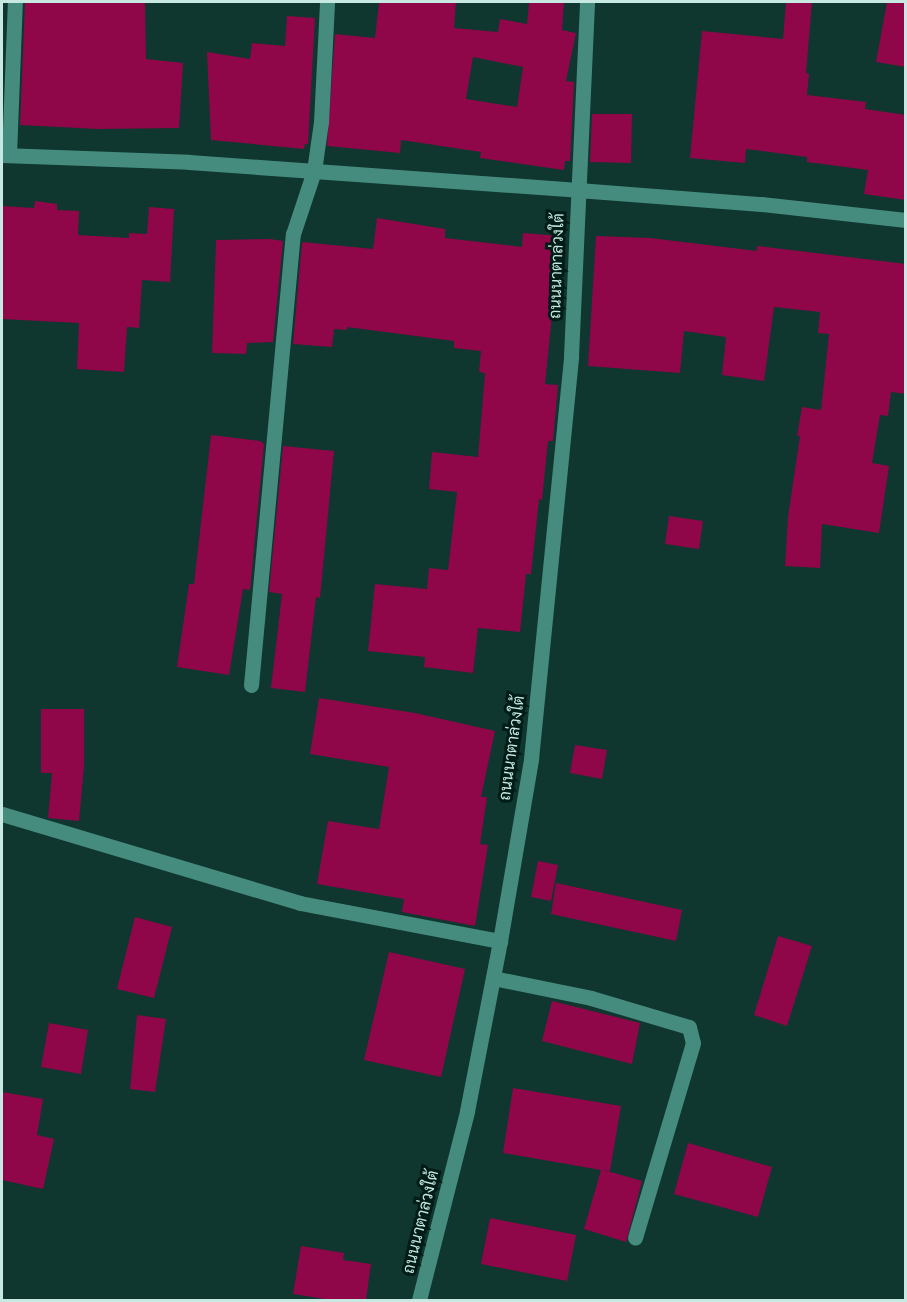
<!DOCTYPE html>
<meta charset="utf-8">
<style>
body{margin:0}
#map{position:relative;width:907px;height:1302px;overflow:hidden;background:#0f362f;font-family:Signika,Sarabun,sans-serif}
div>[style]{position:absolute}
.building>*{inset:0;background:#8f0749}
.minor>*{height:15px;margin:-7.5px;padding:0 7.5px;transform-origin:7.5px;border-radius:7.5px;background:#458c7f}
.secondary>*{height:15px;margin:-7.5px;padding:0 7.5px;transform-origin:7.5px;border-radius:7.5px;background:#458c7f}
span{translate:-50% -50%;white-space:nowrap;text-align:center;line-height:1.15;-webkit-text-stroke:6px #001c17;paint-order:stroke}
.street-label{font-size:16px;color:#c7e9e1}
.frame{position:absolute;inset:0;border:3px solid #c7e9e1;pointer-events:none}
</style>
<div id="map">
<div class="building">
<div style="clip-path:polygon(25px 2px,145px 2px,146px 59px,183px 63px,179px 128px,98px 129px,20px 125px)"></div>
<div style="clip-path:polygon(evenodd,379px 2px,456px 2px,454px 28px,498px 32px,500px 19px,527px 24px,529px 2px,564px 2px,562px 30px,576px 33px,566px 81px,574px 82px,570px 161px,565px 161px,564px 170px,480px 158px,481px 152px,401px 140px,400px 153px,327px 146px,335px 34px,375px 38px,379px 2px,473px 57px,523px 67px,517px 107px,466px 99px,473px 57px)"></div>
<div style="clip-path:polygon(786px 2px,812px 2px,806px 73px,809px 74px,807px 95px,866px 102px,865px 109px,906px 115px,906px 200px,864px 194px,868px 170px,807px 162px,807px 157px,746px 149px,745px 163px,690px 158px,702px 31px,783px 39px)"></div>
<div style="clip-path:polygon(887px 2px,906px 2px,906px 67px,876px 62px)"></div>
<div style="clip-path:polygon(287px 16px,315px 18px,308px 144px,305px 144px,304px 149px,211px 140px,207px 52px,250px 59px,252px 43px,285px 46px)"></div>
<div style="clip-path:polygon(592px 114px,632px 114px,631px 163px,590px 162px)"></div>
<div style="clip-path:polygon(35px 201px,57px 204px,57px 210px,79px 211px,78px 235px,129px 238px,129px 233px,147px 234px,149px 207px,174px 209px,170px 282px,142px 280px,139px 328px,127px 327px,124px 372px,77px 369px,79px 323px,2px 319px,2px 206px,34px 208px)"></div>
<div style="clip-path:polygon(377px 218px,445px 229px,445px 238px,522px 247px,523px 233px,560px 236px,545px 384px,558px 385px,553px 441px,548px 441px,542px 500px,539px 499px,531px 574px,526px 574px,520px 632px,478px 628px,473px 673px,424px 667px,425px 657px,368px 651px,375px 584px,427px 589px,429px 568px,448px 570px,457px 492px,429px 489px,432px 452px,478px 457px,485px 373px,479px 372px,481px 351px,454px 348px,454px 341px,347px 327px,347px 330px,334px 329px,332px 347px,293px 344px,302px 242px,373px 249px)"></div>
<div style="clip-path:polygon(596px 236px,650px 238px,757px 251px,757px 246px,906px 264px,906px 394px,891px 392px,888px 416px,880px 415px,872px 463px,889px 466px,879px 533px,822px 524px,820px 568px,785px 566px,788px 517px,800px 436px,797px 436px,802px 407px,821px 410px,829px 334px,818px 333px,820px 312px,774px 307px,764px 381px,722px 375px,726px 337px,684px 331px,680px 373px,588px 366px)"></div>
<div style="clip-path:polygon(270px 239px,283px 241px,273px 342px,247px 343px,246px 354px,212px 353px,216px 240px)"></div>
<div style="clip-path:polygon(211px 435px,260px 441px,264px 444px,250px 590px,243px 589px,229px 675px,177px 667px,189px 584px,194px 584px)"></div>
<div style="clip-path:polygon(283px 446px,334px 451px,320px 598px,316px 597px,305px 692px,271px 688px,282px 594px,269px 592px)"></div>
<div style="clip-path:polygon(669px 516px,703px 521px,699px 549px,665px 544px)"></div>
<div style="clip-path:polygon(319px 698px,415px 713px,495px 731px,481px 797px,487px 797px,480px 844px,488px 845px,475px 926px,402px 912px,404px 899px,317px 884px,328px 821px,379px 829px,389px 767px,310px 754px)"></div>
<div style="clip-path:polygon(41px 709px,84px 709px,84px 766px,79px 821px,48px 818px,52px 773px,41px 773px)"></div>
<div style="clip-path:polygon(575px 745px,607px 750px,602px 779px,570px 773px)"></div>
<div style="clip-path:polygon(538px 861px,558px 865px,551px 901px,531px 897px)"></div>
<div style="clip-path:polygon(556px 883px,682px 910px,676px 941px,551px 914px)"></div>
<div style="clip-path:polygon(135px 917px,172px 927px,154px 998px,117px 989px)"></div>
<div style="clip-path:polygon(778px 936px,812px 946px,787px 1026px,754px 1015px)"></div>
<div style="clip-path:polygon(389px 952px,465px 969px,441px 1077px,364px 1060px)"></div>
<div style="clip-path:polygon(552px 1001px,640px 1023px,632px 1064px,542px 1041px)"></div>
<div style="clip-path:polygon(137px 1015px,166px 1019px,155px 1092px,130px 1089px)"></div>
<div style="clip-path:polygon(49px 1023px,88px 1030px,81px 1074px,41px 1067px)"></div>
<div style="clip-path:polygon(513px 1088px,621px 1106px,610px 1171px,604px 1170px,642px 1181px,626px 1242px,584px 1229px,601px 1170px,503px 1153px)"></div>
<div style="clip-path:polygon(2px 1092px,43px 1099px,37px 1135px,54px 1139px,43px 1189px,2px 1180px)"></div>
<div style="clip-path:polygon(688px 1143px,772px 1167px,758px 1217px,674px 1194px)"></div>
<div style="clip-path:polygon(490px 1218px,576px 1235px,567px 1281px,481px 1264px)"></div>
<div style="clip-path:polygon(301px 1246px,344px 1253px,343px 1260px,371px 1264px,366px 1300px,331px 1300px,293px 1294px)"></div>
</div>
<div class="minor">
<div style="left:9px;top:155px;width:153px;rotate:-87.8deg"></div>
<div style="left:251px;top:685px;width:453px;rotate:-84.7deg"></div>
<div style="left:293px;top:234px;width:66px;rotate:-71.6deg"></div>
<div style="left:314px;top:171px;width:49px;rotate:-81.9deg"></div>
<div style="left:321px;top:122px;width:120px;rotate:-87.1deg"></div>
<div style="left:2px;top:814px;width:311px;rotate:16.6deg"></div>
<div style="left:300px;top:903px;width:204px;rotate:10.8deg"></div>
<div style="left:493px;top:978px;width:100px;rotate:11.5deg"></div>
<div style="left:591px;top:998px;width:102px;rotate:16.5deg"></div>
<div style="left:689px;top:1027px;width:16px;rotate:76deg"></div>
<div style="left:693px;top:1043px;width:203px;rotate:106.6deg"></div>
<div style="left:419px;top:1300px;width:195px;rotate:-75.7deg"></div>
<div style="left:467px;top:1111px;width:173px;rotate:-79deg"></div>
<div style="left:500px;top:941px;width:185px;rotate:-80.3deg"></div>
<div style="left:531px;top:759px;width:405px;rotate:-84.3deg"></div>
<div style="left:571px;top:356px;width:354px;rotate:-87.4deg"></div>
</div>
<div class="secondary">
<div style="left:2px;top:155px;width:187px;rotate:2.1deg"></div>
<div style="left:189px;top:162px;width:390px;rotate:4.1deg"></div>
<div style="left:578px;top:190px;width:184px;rotate:4.4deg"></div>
<div style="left:761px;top:204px;width:146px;rotate:6.3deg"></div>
</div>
<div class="street-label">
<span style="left:557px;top:266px;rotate:-88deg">ถนนนาตาล่วงใต้</span>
<span style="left:512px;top:748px;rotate:-82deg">ถนนนาตาล่วงใต้</span>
<span style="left:421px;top:1222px;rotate:-76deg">ถนนนาตาล่วงใต้</span>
</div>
<div class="frame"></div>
</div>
